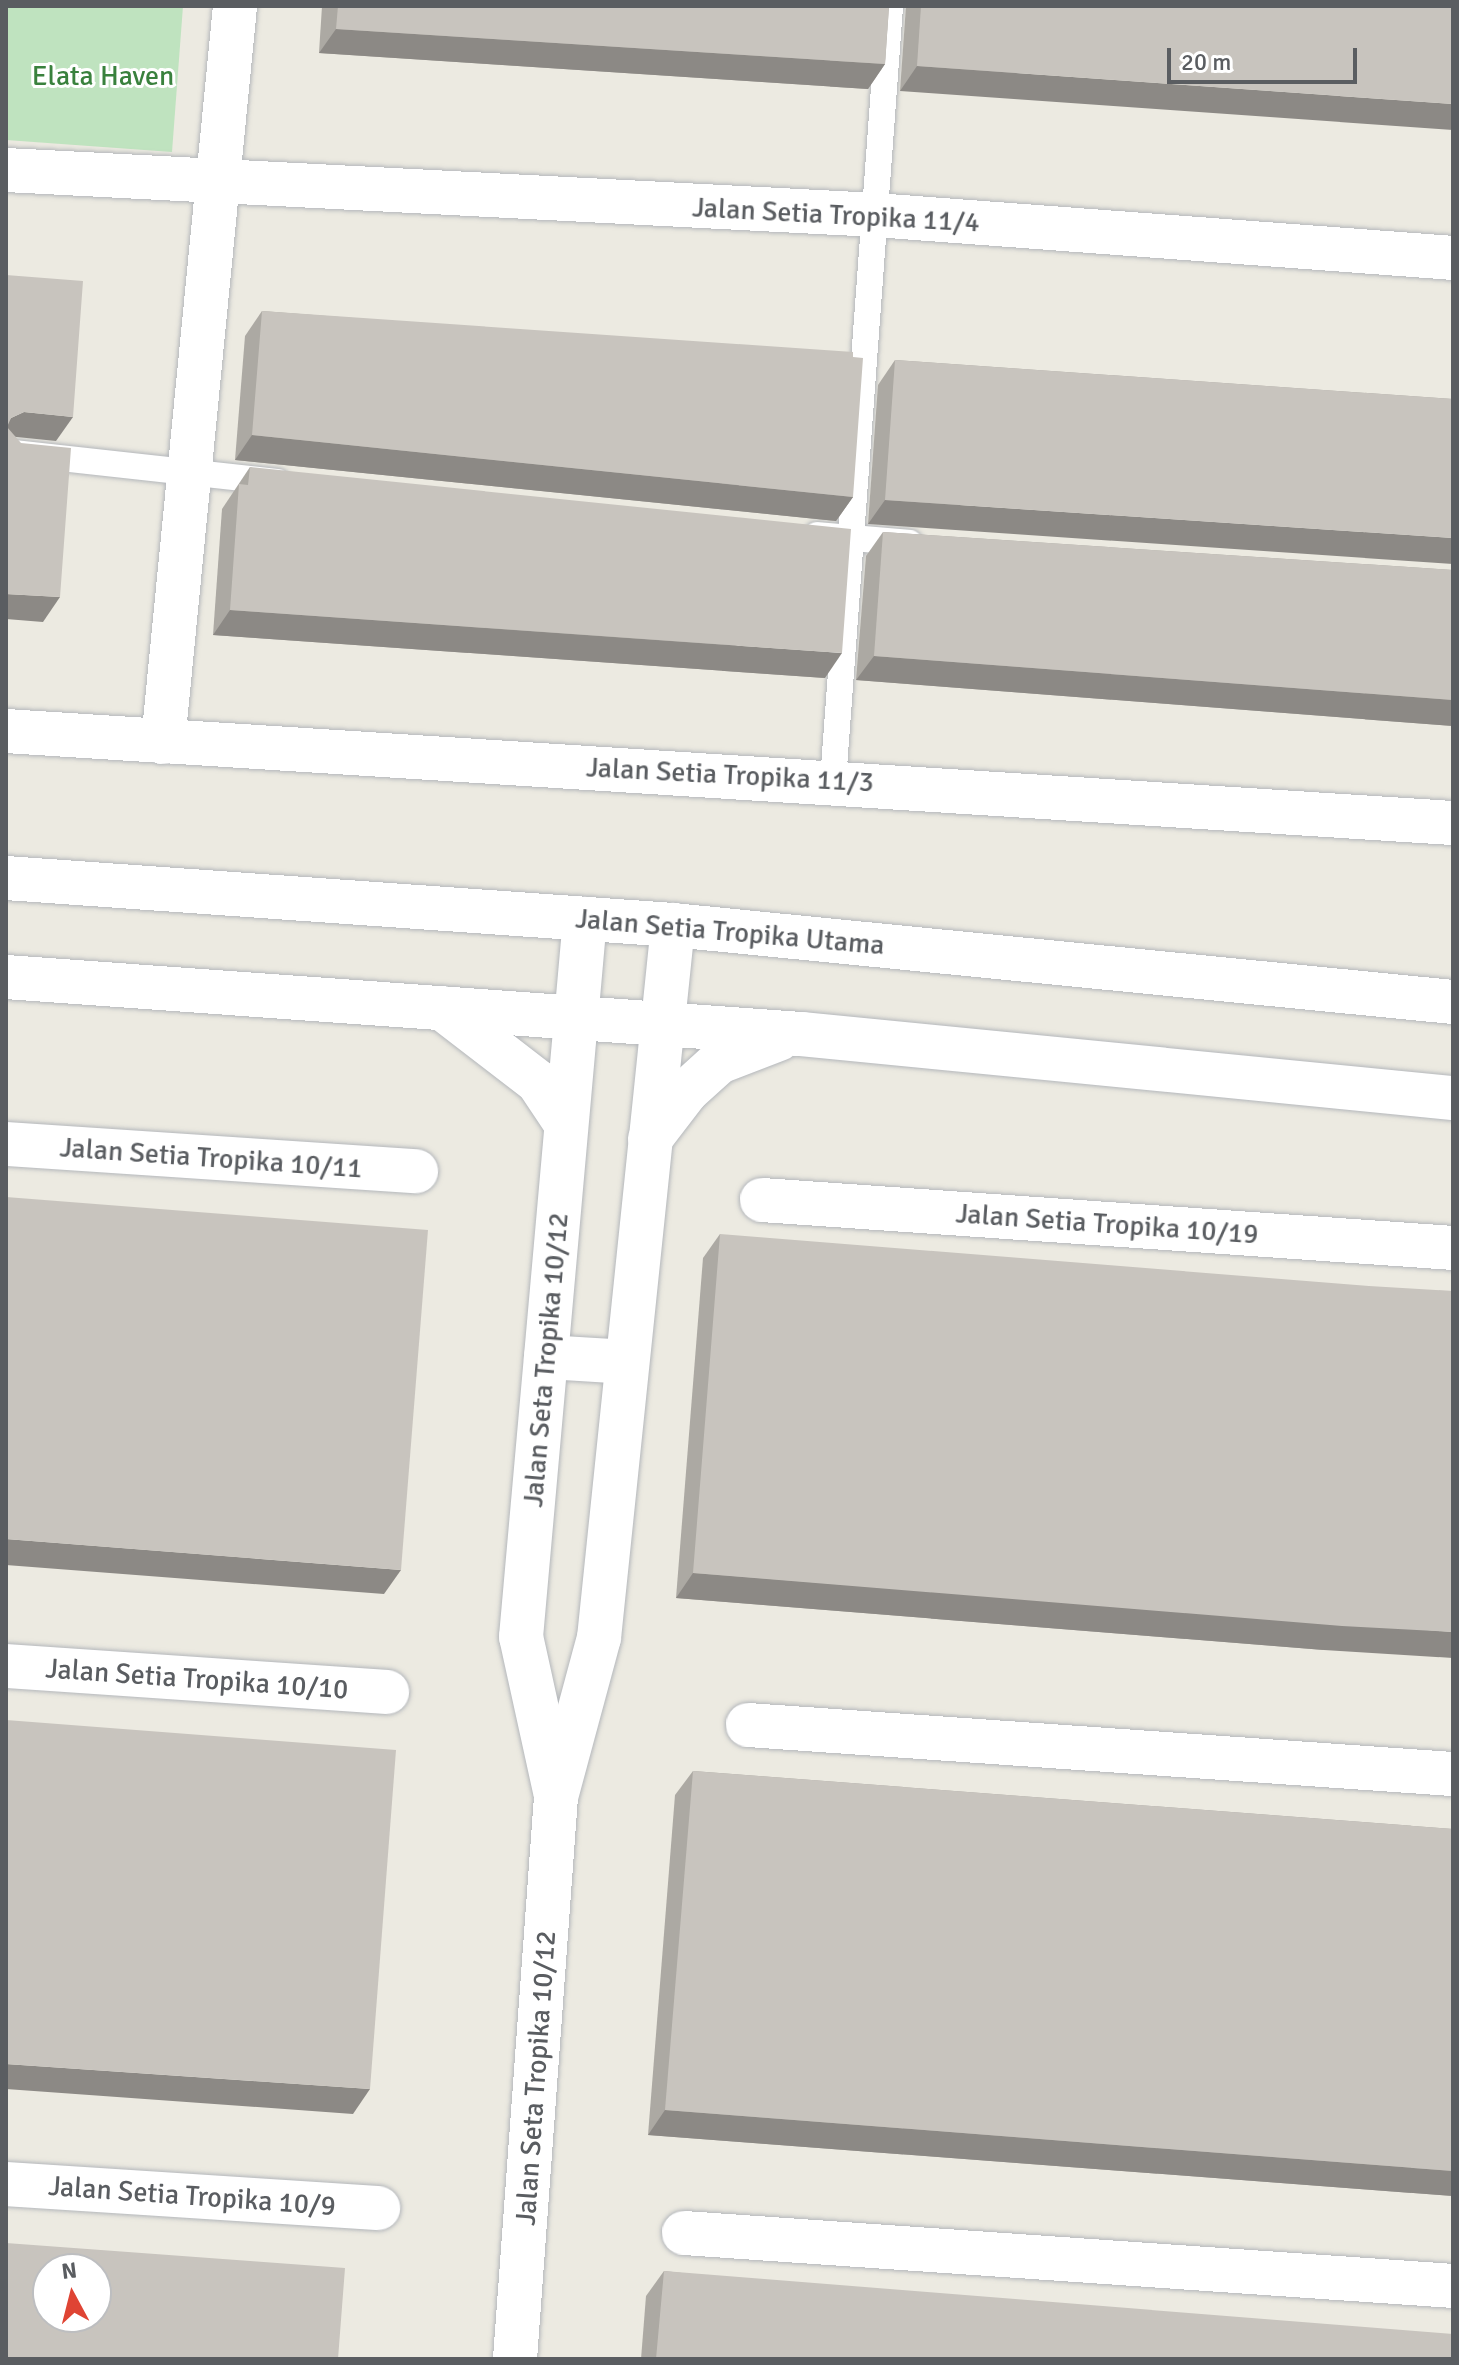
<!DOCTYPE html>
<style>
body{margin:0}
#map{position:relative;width:1459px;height:2365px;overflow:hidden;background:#eceae1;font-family:Signika,sans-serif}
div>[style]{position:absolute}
.green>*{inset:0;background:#bfe3bf}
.roads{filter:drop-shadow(0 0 2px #b4b7bb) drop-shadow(0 0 2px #b4b7bb)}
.service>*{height:26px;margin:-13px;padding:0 13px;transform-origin:13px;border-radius:13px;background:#fff}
.minor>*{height:44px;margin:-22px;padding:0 22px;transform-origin:22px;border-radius:22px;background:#fff}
.secondary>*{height:44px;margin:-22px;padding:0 22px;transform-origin:22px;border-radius:22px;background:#fff}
.wall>*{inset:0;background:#aca9a3}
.shaded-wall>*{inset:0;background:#8c8985}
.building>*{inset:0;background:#c8c4be}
span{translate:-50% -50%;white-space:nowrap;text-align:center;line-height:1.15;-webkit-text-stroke:6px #fff;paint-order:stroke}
.park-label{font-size:28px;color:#39813d}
.street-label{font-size:28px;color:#5a5d61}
.frame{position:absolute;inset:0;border:8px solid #5a5d61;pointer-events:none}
.north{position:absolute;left:32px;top:2253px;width:80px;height:80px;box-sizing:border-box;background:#fff;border:2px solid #bdbec0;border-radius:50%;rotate:353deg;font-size:22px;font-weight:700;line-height:32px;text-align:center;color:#5a5d61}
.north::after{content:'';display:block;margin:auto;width:28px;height:36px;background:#df4434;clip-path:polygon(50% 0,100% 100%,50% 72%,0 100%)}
.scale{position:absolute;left:1167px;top:48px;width:190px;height:36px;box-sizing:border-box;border:4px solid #5a5d61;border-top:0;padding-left:10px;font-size:24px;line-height:28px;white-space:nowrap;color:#5a5d61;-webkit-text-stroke:6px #fff;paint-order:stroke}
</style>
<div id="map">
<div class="green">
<div style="clip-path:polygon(6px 6px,183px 6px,172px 152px,6px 140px)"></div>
</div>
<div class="roads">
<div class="service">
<div style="left:6px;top:452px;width:273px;rotate:6.3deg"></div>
<div style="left:817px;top:535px;width:93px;rotate:4.9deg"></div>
<div style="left:833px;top:781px;width:777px;rotate:-85.79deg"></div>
</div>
<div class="minor">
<div style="left:6px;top:170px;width:870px;rotate:2.96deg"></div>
<div style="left:875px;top:215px;width:580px;rotate:4.25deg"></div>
<div style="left:6px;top:731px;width:1450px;rotate:3.64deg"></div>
<div style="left:163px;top:742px;width:740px;rotate:-84.41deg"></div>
<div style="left:6px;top:1144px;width:411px;rotate:3.8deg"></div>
<div style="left:762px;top:1200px;width:693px;rotate:3.97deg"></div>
<div style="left:546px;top:1357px;width:81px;rotate:3.5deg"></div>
<div style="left:6px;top:1666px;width:382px;rotate:3.9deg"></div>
<div style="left:748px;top:1725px;width:707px;rotate:3.98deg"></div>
<div style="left:555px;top:1791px;width:158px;rotate:-102.4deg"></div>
<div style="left:521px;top:1637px;width:721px;rotate:-84.91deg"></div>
<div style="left:6px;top:2184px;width:373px;rotate:3.7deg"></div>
<div style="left:684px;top:2233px;width:771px;rotate:3.94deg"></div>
<div style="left:515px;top:2359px;width:563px;rotate:-85.83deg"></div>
<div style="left:556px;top:1797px;width:165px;rotate:-74.9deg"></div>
<div style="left:599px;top:1638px;width:717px;rotate:-84.07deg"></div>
</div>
<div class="secondary">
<div style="left:6px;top:878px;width:669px;rotate:4.03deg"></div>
<div style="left:673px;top:925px;width:784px;rotate:5.64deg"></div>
<div style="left:6px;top:977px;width:797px;rotate:4.1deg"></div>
<div style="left:801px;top:1034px;width:655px;rotate:5.61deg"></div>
<div style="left:442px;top:1008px;width:121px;rotate:37.6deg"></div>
<div style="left:538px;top:1082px;width:50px;rotate:56.3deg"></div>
<div style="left:650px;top:1139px;width:61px;rotate:-52.4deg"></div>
<div style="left:687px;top:1091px;width:43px;rotate:-42.2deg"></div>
<div style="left:719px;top:1062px;width:64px;rotate:-21deg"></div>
</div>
</div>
<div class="wall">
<div style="clip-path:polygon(322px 6px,889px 6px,885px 64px,868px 89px,319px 53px)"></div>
<div style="clip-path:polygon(906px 6px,1453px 6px,900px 91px)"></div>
<div style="clip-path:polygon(262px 311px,853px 357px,853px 497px,836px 521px,235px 460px,245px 336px)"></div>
<div style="clip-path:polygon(895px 360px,1453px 399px,868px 524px,878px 385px)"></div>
<div style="clip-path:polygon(250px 467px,825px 678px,213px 635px,222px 509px)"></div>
<div style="clip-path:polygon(883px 532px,1453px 570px,1453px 726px,856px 680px,866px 556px)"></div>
<div style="clip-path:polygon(720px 1234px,1324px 1650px,676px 1598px,703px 1258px)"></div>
<div style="clip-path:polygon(693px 1771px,1453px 1829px,1453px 2196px,648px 2135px,675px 1795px)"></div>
<div style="clip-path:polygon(664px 2271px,1453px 2359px,641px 2359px,646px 2296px)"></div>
</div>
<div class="shaded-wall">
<div style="clip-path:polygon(336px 29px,885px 64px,868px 89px,319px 53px)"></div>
<div style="clip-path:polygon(917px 66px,1453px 104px,1453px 130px,900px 91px)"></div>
<div style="clip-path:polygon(24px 412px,73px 417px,56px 441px,7px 436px,6px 424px,11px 418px)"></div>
<div style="clip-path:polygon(252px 435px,853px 497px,836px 521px,235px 460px)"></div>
<div style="clip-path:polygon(885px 500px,1453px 538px,1453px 564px,868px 524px)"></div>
<div style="clip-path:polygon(6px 594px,60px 597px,43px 622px,6px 619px)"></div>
<div style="clip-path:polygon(230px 610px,842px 653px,825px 678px,213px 635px)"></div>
<div style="clip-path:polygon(874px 656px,1453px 700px,1453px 726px,856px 680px)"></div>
<div style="clip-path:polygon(6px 1539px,401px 1570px,384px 1594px,6px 1565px)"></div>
<div style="clip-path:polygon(693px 1573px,1453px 1632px,1453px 1658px,1324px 1650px,676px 1598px)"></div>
<div style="clip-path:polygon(6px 2064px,370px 2089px,353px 2114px,6px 2089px)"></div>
<div style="clip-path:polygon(665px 2110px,1453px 2171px,1453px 2196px,648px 2135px)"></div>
</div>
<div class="building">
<div style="clip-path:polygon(338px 6px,889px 6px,885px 64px,336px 29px)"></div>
<div style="clip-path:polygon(921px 6px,1453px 6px,1453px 104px,917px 66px)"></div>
<div style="clip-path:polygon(6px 275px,83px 281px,73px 417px,24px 412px,11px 418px,7px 427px,21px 443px,71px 448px,60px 597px,6px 594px)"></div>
<div style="clip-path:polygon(262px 311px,853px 352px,853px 357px,863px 358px,853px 497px,252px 435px)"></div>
<div style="clip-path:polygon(895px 360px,1453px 399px,1453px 538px,885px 500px)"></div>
<div style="clip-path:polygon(250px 467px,851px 529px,842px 653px,230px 610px,239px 484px,248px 485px)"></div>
<div style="clip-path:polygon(883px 532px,1453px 570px,1453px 700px,874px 656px)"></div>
<div style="clip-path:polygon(6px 1197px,428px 1230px,401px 1570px,6px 1539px)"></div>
<div style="clip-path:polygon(720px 1234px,1369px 1286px,1453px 1291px,1453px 1632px,1342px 1626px,693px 1573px)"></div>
<div style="clip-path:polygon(6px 1720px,396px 1750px,370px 2089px,6px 2064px)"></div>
<div style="clip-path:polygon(693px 1771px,1453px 1829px,1453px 2171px,665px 2110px)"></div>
<div style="clip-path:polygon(evenodd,6px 2243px,345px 2268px,338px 2359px,6px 2359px,6px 2243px,48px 2269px,96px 2269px,96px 2317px,48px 2317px,48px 2269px)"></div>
<div style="clip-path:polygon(664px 2271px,1453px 2334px,1453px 2359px,656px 2359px)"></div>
</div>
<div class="park-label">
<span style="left:103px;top:76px">Elata Haven</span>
</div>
<div class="street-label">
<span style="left:836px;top:215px;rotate:3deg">Jalan Setia Tropika 11/4</span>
<span style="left:730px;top:775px;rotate:3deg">Jalan Setia Tropika 11/3</span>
<span style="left:730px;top:932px;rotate:5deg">Jalan Setia Tropika Utama</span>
<span style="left:211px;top:1158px;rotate:4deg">Jalan Setia Tropika 10/11</span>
<span style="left:1107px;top:1224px;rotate:4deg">Jalan Setia Tropika 10/19</span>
<span style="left:546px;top:1360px;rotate:-85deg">Jalan Seta Tropika 10/12</span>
<span style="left:197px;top:1679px;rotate:4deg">Jalan Setia Tropika 10/10</span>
<span style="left:536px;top:2078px;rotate:-86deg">Jalan Seta Tropika 10/12</span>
<span style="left:192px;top:2196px;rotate:4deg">Jalan Setia Tropika 10/9</span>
</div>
<div class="frame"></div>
<div class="north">N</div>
<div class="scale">20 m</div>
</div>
